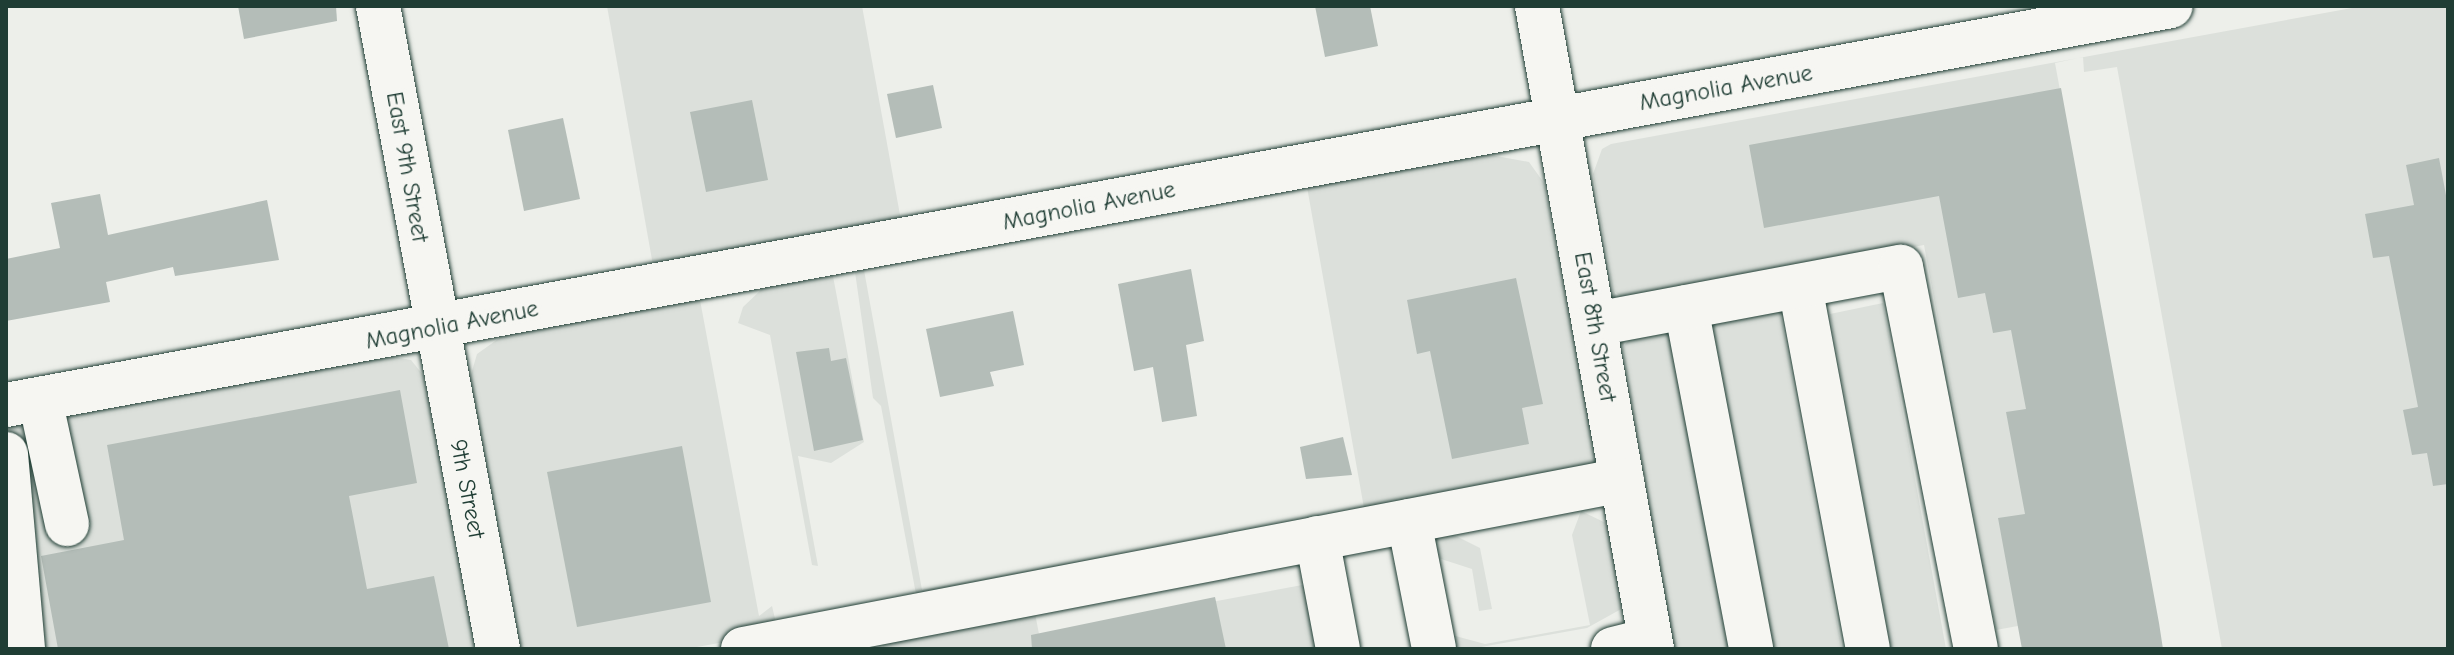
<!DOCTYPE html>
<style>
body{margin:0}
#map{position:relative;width:2454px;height:655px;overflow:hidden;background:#edefea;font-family:"Comic Neue",sans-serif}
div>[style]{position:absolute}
.built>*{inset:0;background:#dce0db}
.building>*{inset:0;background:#b4bdb8}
.roads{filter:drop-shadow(0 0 2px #1f3d34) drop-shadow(0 0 2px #1f3d34)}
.minor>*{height:44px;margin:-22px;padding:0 22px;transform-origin:22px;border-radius:22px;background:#f6f6f2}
span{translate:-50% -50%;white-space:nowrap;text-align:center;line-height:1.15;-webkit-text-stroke:8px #f6f6f2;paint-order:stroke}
.street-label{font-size:24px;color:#1f3d34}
.frame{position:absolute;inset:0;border:8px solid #1f3d34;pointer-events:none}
</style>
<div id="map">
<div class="built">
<div style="clip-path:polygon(607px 6px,862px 6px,902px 226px,654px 271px)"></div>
<div style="clip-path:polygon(2363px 6px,2448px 6px,2448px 649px,2222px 649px,2117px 67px,2084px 72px,2083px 57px,2055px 63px,2154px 601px,1996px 630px,1924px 245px,1626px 300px,1615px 292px,1624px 346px,1632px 336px,1669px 330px,1728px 649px,1674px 649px,1593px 174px,1602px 149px,1611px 144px,2084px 57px)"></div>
<div style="clip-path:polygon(1485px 154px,1529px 162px,1544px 183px,1596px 460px,1592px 465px,918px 605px,881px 406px,873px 398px,855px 272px,864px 270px,922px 590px,1325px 516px,1364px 508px,1307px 187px)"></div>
<div style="clip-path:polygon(833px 276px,864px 442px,831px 463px,798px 456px,818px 566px,812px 565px,770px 335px,738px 323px,743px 307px,763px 288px)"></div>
<div style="clip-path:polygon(700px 300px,759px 616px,772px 606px,776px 623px,768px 634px,686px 649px,520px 649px,470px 378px,477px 354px,505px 334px)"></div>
<div style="clip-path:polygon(1883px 303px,1946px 649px,1891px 649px,1830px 314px)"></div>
<div style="clip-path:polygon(1779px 306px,1782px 322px,1842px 649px,1773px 649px,1710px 319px)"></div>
<div style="clip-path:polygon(388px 356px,411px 360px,423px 375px,481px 649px,6px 649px,6px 424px)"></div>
<div style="clip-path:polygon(1581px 511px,1608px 524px,1623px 608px,1587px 628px,1470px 649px,1452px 649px,1448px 634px,1485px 644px,1590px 625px,1572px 535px)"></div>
<div style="clip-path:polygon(1448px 532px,1480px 548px,1492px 609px,1479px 611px,1472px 569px,1435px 557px,1432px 534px)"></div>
<div style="clip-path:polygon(1313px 583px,1326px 649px,885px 649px,870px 631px,1034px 608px,1039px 634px)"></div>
</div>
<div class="building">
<div style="clip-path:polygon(238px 6px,336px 6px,337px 21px,244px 39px)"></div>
<div style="clip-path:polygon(1315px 6px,1370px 6px,1378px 46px,1325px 57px)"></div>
<div style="clip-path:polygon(933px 85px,942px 128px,896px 138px,887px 94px)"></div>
<div style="clip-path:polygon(2061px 88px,2159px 623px,2163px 649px,2022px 649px,1998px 518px,2025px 514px,2006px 412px,2026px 409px,2011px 330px,1993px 333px,1985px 293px,1958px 298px,1939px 196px,1764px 228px,1749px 145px)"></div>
<div style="clip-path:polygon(752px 100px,768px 180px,706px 192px,690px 112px)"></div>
<div style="clip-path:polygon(563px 118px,580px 199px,524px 211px,508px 130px)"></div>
<div style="clip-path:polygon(2439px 158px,2448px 206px,2448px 484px,2433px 486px,2427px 453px,2412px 455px,2403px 410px,2418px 407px,2389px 256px,2373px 258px,2365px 214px,2414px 205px,2406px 165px)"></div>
<div style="clip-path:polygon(100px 194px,108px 235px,267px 200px,279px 260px,175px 276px,173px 267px,106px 282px,110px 302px,6px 321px,6px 259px,60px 248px,51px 203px)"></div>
<div style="clip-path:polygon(1191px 269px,1204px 341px,1186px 345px,1197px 416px,1162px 422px,1153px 367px,1134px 371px,1118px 284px)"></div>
<div style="clip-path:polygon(1516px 278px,1543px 404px,1522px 408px,1529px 444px,1452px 459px,1430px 351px,1417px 354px,1407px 300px)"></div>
<div style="clip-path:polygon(1013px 311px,1024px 365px,990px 372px,994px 386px,940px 397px,926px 329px)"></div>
<div style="clip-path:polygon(829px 348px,831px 361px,846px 358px,863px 440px,814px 451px,796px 352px)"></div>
<div style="clip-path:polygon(400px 390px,417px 483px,349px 496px,367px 589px,434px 576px,449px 649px,58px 649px,41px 556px,124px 540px,107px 445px)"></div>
<div style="clip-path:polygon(1343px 437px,1352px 475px,1306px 479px,1300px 447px)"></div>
<div style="clip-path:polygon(682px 446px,711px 602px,577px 627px,547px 472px)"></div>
<div style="clip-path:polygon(1215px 597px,1226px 649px,1032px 649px,1031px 635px)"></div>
</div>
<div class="roads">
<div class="minor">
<div style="left:378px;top:6px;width:654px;rotate:79.43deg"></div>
<div style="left:1537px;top:6px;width:653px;rotate:79.86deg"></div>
<div style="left:1800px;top:286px;width:369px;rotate:79.4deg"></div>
<div style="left:1686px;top:307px;width:348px;rotate:79.2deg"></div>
<div style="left:1595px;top:324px;width:311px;rotate:-10.6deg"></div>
<div style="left:1901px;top:267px;width:389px;rotate:78.9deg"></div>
<div style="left:40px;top:399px;width:128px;rotate:77.8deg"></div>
<div style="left:6px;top:405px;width:2201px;rotate:-10.44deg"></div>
<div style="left:6px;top:454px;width:196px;rotate:85deg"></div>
<div style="left:1409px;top:521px;width:130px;rotate:78.9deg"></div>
<div style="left:1317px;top:538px;width:113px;rotate:79.3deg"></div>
<div style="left:743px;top:649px;width:895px;rotate:-10.88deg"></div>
<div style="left:1613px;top:649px;width:38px;rotate:-14deg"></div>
</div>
</div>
<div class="street-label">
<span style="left:1726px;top:88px;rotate:-10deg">Magnolia Avenue</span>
<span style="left:407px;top:167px;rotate:80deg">East 9th Street</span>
<span style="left:1089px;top:206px;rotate:-11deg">Magnolia Avenue</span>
<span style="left:452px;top:325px;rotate:-11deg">Magnolia Avenue</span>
<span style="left:1595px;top:327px;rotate:80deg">East 8th Street</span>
<span style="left:467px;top:489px;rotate:79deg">9th Street</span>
</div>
<div class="frame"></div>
</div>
